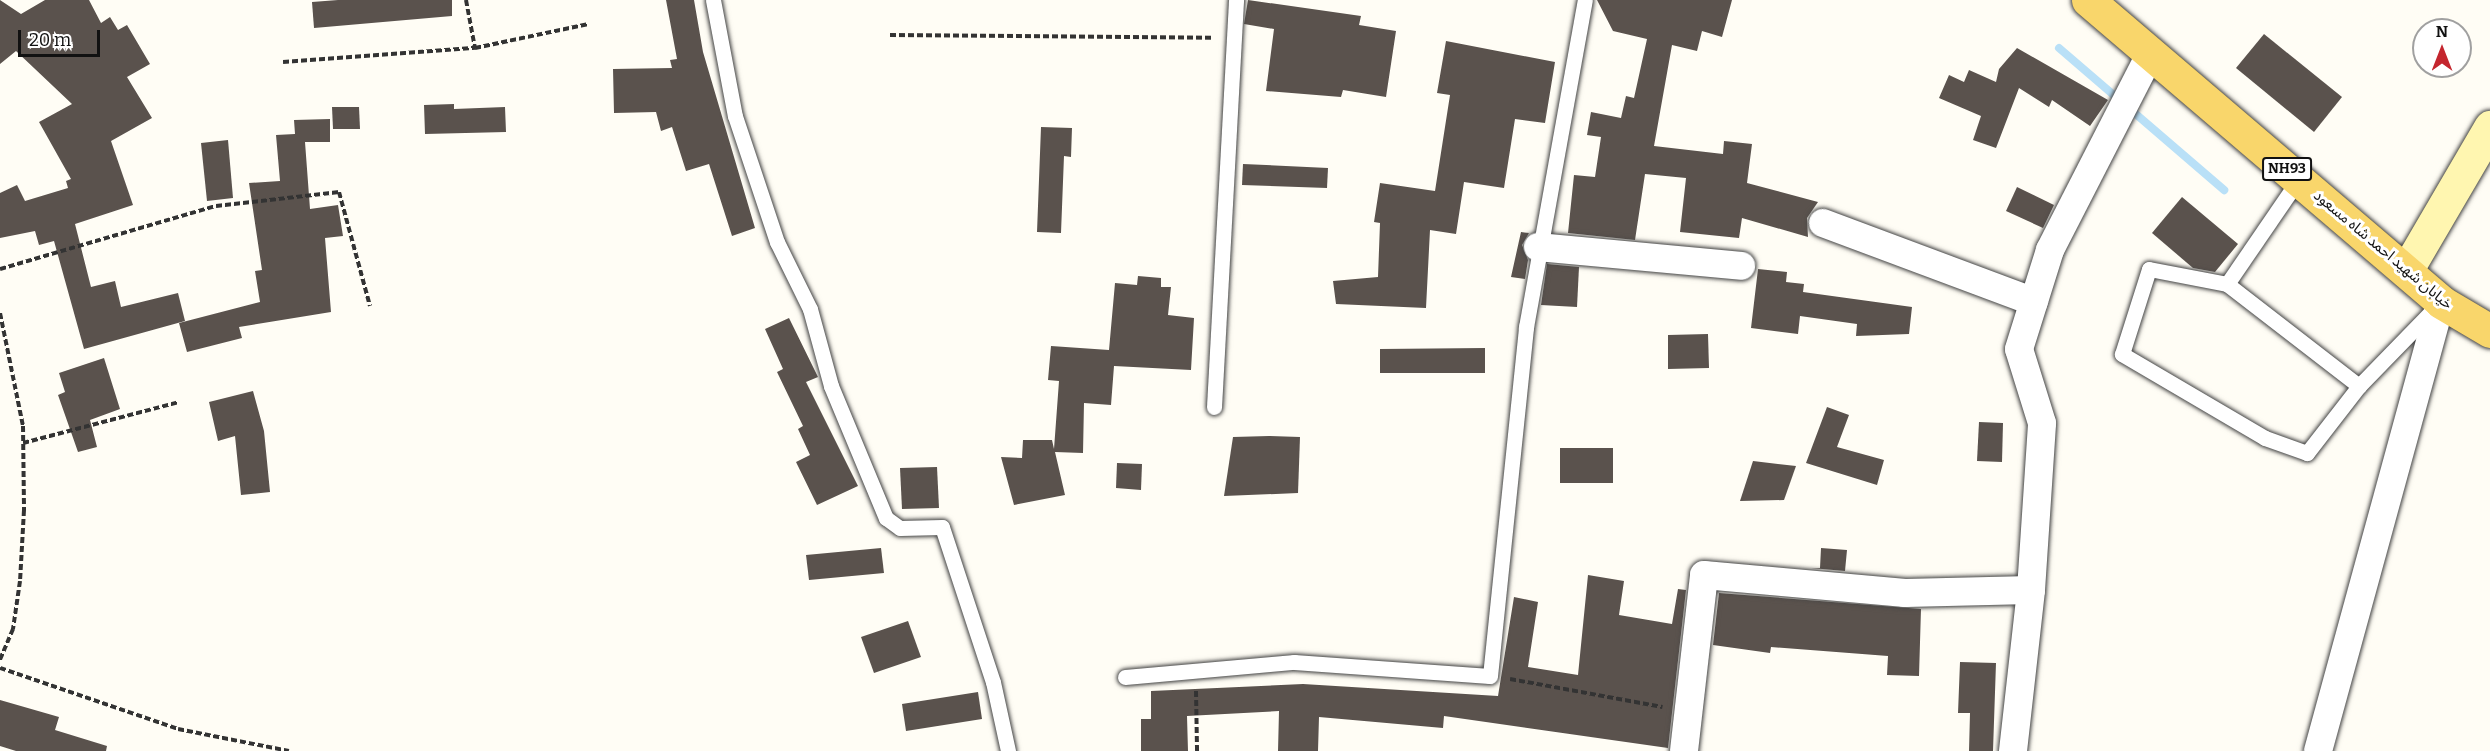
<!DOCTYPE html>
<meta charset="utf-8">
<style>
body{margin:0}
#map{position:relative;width:2490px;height:751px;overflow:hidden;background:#fffdf5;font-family:Bitter,"Noto Sans Arabic",serif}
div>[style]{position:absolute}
.stream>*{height:8px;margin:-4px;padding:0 4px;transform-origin:4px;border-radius:4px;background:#b9e0f7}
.building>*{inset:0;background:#5a524d}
.path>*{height:4px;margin-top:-2px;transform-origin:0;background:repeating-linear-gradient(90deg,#333 0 6px,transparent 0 9px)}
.roads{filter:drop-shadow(0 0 2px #444) drop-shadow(0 0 2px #444)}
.lane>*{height:15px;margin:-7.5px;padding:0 7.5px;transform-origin:7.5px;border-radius:7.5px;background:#fff}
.street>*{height:28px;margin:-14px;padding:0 14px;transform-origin:14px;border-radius:14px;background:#fff}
.secondary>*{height:33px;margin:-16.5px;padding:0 16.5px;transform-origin:16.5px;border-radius:16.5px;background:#fff6b0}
.primary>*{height:33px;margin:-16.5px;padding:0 16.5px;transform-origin:16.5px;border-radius:16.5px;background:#f9d66b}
span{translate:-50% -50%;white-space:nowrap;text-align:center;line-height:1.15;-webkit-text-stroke:6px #fff;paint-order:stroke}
.shield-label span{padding:2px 4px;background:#fff;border:2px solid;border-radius:4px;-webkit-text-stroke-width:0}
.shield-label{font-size:14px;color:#111;font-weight:700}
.street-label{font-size:15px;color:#111}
.north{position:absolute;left:2412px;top:18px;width:60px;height:60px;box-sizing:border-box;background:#fff;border:2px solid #a0a0a0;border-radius:50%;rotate:0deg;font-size:16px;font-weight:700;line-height:24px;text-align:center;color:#111}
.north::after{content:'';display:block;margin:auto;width:21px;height:27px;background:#c4262e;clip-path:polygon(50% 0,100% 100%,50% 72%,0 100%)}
.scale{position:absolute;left:18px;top:30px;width:82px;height:27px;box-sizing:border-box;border:3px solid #111;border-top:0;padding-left:8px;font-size:18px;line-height:21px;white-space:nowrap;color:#111;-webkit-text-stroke:4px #fff;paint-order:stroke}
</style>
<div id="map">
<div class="stream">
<div style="left:2059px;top:48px;width:218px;rotate:40.7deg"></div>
</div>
<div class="building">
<div style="clip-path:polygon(0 0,21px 14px,45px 0,89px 0,101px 23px,110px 17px,118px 30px,127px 25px,150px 64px,127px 77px,152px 118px,111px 141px,133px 205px,75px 224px,91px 287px,115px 281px,121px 307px,178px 293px,185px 321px,84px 349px,54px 241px,39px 245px,35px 231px,0 238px,0 193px,17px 185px,25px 201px,68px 188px,66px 181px,71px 179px,39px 122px,72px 104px,16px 51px,0 64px)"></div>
<div style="clip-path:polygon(338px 0,452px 0,452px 16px,314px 28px,312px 2px)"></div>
<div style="clip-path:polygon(666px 0,694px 0,703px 52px,755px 228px,732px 236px,709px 164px,686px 171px,672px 127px,661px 131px,656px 112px,614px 113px,613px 69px,672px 68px,670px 60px,677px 59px)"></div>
<div style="clip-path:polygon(1248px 0,1361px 16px,1359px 25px,1396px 31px,1386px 97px,1343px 90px,1341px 97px,1266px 91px,1274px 29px,1244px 24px)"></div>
<div style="clip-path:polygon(1597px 0,1732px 0,1722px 37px,1702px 31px,1697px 51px,1672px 45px,1654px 146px,1723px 154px,1724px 141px,1752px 144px,1747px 183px,1818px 202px,1807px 218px,1808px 237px,1742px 218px,1739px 238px,1680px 232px,1686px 178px,1645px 174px,1635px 240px,1568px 233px,1574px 175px,1595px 177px,1601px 137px,1587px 135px,1591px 112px,1621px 118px,1626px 96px,1634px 98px,1647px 39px,1613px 31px)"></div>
<div style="clip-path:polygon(2264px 34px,2342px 97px,2314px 132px,2236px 68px)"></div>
<div style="clip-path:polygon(1446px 41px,1555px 62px,1545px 123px,1515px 119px,1504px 188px,1464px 182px,1456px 234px,1430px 230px,1426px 308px,1336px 304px,1333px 281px,1378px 277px,1380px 223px,1374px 222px,1380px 183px,1435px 191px,1450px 95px,1437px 93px)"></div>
<div style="clip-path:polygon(2017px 48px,2108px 100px,2090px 126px,2052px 100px,2049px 107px,2019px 88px,1996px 148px,1973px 140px,1981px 116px,1939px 98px,1949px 75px,1964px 82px,1969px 70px,1996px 82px,1999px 69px)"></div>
<div style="clip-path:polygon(454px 104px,454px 109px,505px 107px,506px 132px,425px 134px,424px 105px)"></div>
<div style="clip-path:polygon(332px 107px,359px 107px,360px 129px,333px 129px)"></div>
<div style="clip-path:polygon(330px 119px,330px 142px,305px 142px,310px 209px,338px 205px,343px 236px,325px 238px,331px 312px,239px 327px,242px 338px,187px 352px,179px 323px,260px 302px,255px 271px,262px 270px,249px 183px,280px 181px,276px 135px,295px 134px,294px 120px)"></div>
<div style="clip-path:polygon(1041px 127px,1072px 128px,1071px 157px,1064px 156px,1061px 233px,1037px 232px)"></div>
<div style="clip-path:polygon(228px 140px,233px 198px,207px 201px,201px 143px)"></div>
<div style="clip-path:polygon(1243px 164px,1328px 168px,1327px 188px,1242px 185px)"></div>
<div style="clip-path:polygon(2017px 187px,2054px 205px,2043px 228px,2006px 211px)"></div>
<div style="clip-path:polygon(2182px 197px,2238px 244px,2215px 272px,2193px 268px,2152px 233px)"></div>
<div style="clip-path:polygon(1521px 232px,1529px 233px,1522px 245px,1528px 260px,1525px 279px,1511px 277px)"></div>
<div style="clip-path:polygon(1547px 264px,1579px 267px,1577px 307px,1541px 305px)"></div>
<div style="clip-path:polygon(1758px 269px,1787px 272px,1786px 282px,1804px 284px,1803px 292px,1912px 307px,1909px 334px,1856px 336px,1857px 324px,1800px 316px,1798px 334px,1751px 328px)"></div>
<div style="clip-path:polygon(1138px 276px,1161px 278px,1161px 287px,1171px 287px,1168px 315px,1194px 318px,1191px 370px,1114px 366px,1111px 405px,1084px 403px,1083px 453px,1055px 452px,1065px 495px,1014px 505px,1001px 457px,1022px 458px,1023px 440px,1052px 440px,1054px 449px,1059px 381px,1048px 380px,1051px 346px,1109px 350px,1115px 283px,1137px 285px)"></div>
<div style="clip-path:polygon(789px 318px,818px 377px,806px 382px,858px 486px,817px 505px,796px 462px,810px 455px,798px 429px,803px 426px,777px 372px,783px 369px,765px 329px)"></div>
<div style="clip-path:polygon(1708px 334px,1709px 368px,1668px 369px,1668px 335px)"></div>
<div style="clip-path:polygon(1485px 348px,1485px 373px,1380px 373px,1380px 349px)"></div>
<div style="clip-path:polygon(104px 358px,120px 409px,90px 420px,97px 447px,78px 452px,58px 395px,65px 392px,59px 373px)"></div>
<div style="clip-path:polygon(253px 391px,264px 431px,270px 492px,241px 495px,235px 436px,218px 441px,209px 402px)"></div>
<div style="clip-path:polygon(1827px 407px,1849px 415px,1837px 447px,1884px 460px,1877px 485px,1806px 463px)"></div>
<div style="clip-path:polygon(1979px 422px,2003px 423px,2002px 462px,1977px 461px)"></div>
<div style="clip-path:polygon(1269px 436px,1300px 437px,1298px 493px,1224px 496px,1233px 437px)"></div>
<div style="clip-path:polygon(1560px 448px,1613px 448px,1613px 483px,1560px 483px)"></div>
<div style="clip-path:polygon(1753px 461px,1796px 466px,1784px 500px,1740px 501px)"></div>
<div style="clip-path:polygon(1117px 463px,1142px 464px,1141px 490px,1116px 488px)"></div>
<div style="clip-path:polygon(937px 467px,939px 508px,902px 509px,900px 468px)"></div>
<div style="clip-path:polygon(881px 548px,884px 573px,809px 580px,806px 555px)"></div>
<div style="clip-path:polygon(1821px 548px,1847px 550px,1845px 571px,1811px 568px,1820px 568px)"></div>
<div style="clip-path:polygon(1588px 575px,1624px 581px,1619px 615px,1672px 624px,1678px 589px,1686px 590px,1668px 748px,1444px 716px,1443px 728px,1319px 717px,1318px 751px,1278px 751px,1279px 711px,1187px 716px,1188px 751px,1141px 751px,1141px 719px,1151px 719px,1151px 691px,1303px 684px,1498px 696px,1514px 597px,1538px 602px,1528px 667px,1578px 675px)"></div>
<div style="clip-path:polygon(1719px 593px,1921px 609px,1919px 676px,1887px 675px,1888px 656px,1771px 647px,1770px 653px,1713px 645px)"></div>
<div style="clip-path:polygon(908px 621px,921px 657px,874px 673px,861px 637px)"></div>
<div style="clip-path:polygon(1960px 662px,1996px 663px,1993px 751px,1969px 751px,1970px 713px,1958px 713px)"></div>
<div style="clip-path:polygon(978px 692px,982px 719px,906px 731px,902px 704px)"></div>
<div style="clip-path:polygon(0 700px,59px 717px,55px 730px,107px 746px,106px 751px,16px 751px,0 746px)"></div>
</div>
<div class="path">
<div style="left:466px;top:0;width:49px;rotate:79.4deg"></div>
<div style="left:890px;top:35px;width:323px;rotate:0.5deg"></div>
<div style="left:283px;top:62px;width:193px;rotate:-4.2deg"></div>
<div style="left:475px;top:48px;width:116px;rotate:-11.9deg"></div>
<div style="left:0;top:269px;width:225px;rotate:-16.3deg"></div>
<div style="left:216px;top:206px;width:124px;rotate:-6.5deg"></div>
<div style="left:339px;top:192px;width:118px;rotate:74.8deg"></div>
<div style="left:0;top:313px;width:115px;rotate:78.5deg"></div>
<div style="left:23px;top:426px;width:84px;rotate:89.3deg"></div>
<div style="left:24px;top:510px;width:71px;rotate:93.2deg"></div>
<div style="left:20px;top:581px;width:49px;rotate:98.3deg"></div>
<div style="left:13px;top:629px;width:34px;rotate:113deg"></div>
<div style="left:23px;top:443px;width:161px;rotate:-14.7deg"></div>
<div style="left:0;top:668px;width:188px;rotate:18.9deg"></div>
<div style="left:178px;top:729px;width:113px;rotate:11.2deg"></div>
<div style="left:1510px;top:679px;width:155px;rotate:10.4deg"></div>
<div style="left:1196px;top:691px;width:60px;rotate:89deg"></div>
</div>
<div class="roads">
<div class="lane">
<div style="left:713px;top:0;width:118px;rotate:79.3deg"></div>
<div style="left:735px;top:116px;width:133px;rotate:71.6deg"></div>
<div style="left:777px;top:242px;width:75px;rotate:63.8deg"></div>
<div style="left:810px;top:309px;width:80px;rotate:74.7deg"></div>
<div style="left:831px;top:386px;width:143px;rotate:67.4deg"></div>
<div style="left:886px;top:518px;width:17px;rotate:36deg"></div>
<div style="left:900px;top:528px;width:42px;rotate:-1.4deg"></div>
<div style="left:942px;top:527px;width:163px;rotate:71.8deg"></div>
<div style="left:993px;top:682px;width:71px;rotate:77.7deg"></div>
<div style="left:2227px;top:284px;width:167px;rotate:37.7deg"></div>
<div style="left:2359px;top:386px;width:85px;rotate:127.8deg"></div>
<div style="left:2307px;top:453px;width:45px;rotate:-160.3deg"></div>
<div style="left:2265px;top:438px;width:166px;rotate:-149.6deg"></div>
<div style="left:2122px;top:354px;width:89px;rotate:-72.4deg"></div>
<div style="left:2149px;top:269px;width:79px;rotate:10.9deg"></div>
<div style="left:2227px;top:284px;width:127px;rotate:-55.6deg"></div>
<div style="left:2359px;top:386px;width:107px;rotate:-45.8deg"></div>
<div style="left:1214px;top:407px;width:408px;rotate:-86.9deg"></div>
<div style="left:1125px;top:677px;width:170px;rotate:-5.1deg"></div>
<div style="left:1294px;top:662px;width:196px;rotate:4.1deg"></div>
<div style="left:1490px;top:676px;width:351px;rotate:-84.1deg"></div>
<div style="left:1526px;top:327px;width:332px;rotate:-79.8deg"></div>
</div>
<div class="street">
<div style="left:1823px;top:223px;width:225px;rotate:20.5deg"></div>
<div style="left:1538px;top:247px;width:204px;rotate:5.3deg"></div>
<div style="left:1684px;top:751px;width:177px;rotate:-83.5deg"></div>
<div style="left:1704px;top:575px;width:202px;rotate:5.1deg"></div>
<div style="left:1905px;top:593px;width:126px;rotate:-1.4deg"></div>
<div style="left:2013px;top:751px;width:162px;rotate:-83.6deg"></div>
<div style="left:2031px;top:590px;width:167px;rotate:-86.2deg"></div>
<div style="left:2042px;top:423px;width:77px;rotate:-107.3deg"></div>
<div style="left:2019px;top:349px;width:104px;rotate:-72.6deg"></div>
<div style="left:2050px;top:250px;width:221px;rotate:-62.9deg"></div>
<div style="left:2318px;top:751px;width:466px;rotate:-74.7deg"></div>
</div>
<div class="secondary">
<div style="left:2406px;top:271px;width:167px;rotate:-59.7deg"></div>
</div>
<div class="primary">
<div style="left:2088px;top:0;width:465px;rotate:40.5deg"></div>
<div style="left:2441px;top:302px;width:57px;rotate:30.6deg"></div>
</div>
</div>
<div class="shield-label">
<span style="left:2287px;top:169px">NH93</span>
</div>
<div class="street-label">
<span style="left:2383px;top:250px;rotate:40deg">خیابان شهید احمد شاه مسعود</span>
</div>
<div class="north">N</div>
<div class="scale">20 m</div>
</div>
